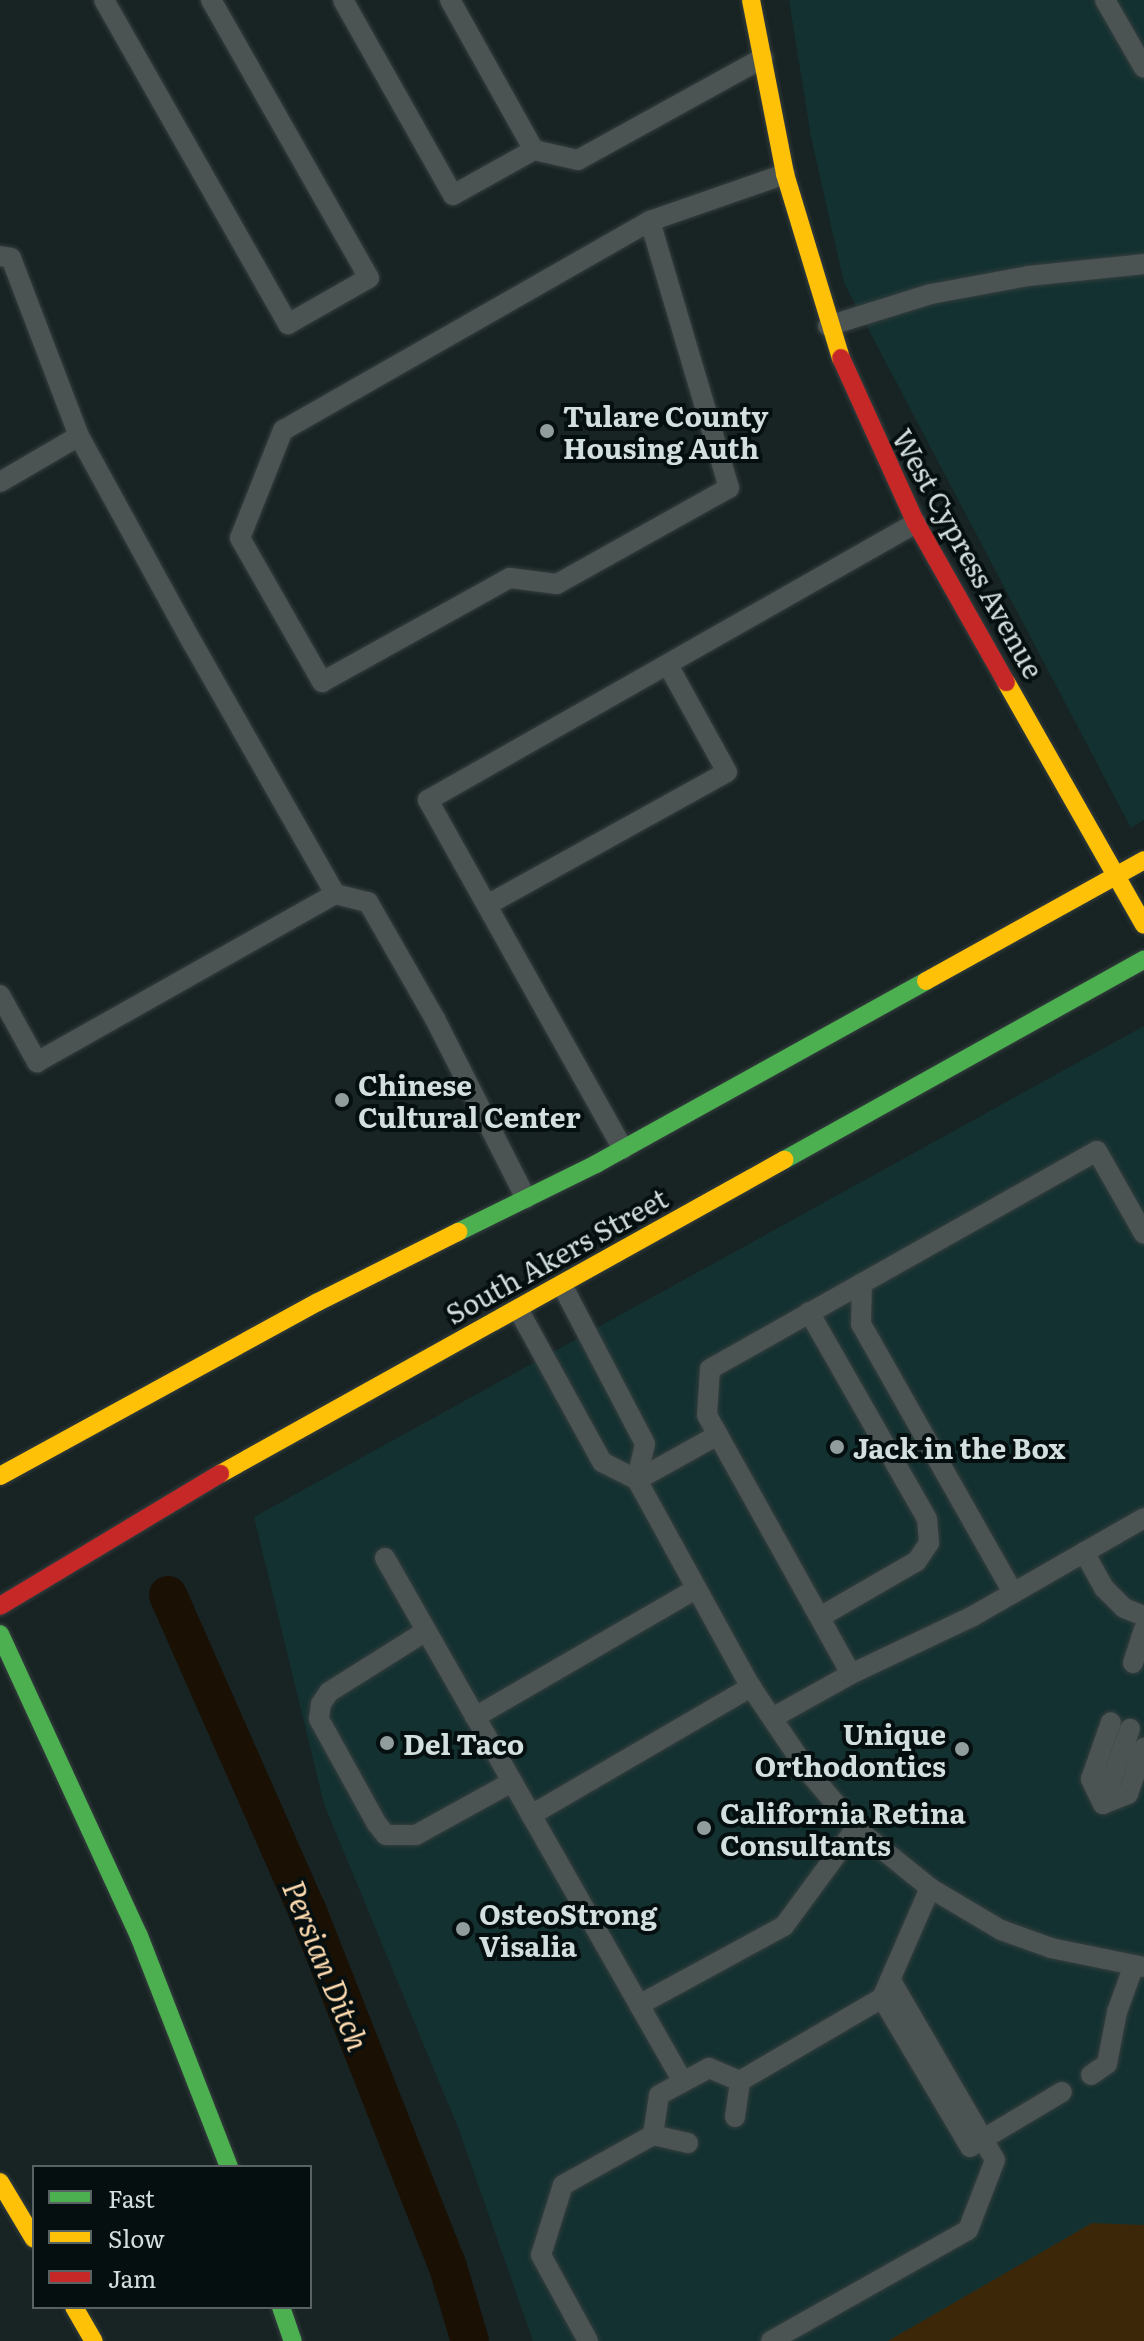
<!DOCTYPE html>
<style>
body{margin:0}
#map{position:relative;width:1144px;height:2341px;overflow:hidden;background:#182323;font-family:Literata,serif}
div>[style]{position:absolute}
.built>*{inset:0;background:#143131}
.green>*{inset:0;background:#3c2809}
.canal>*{height:38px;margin:-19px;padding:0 19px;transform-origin:19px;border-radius:19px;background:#1a1004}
.roads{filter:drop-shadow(0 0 2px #353e3e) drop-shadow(0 0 2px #353e3e)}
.lane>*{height:20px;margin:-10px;padding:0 10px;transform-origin:10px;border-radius:10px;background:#4b5353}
.fast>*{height:18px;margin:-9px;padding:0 9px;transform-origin:9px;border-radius:9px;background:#4caf50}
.slow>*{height:18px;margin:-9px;padding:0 9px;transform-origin:9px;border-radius:9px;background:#ffc107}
.jam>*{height:18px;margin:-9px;padding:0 9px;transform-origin:9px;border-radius:9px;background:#c62828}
.dots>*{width:22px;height:22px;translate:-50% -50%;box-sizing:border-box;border:4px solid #060f0f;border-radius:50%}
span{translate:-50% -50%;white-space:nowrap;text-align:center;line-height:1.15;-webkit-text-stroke:8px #060f0f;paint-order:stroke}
.poi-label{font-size:28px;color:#d2dfde;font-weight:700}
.left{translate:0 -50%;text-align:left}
.right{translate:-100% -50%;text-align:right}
.street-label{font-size:28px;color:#d2dfde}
.water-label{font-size:30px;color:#ffdbb0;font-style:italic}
.legend{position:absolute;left:32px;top:2165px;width:280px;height:144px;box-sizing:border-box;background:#060f0f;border:2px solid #586262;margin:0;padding:10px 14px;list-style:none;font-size:24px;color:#d2dfde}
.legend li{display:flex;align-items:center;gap:16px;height:40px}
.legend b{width:40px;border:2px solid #586262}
</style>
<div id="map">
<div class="built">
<div style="clip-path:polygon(789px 0,1144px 0,1144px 820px,1131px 828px,844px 283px,811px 137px)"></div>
<div style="clip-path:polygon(1144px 1026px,1144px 2341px,533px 2341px,459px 2130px,324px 1804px,254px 1517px)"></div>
</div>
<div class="green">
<div style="clip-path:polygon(1092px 2223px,1144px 2225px,1144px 2341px,888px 2341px)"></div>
</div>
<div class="canal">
<div style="left:168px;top:1595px;width:347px;rotate:66.2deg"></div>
<div style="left:308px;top:1912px;width:378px;rotate:68.5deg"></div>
<div style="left:447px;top:2264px;width:80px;rotate:73.4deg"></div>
</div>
<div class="roads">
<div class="lane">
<div style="left:104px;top:0;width:373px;rotate:60.4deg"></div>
<div style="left:288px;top:324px;width:93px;rotate:-29.6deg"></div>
<div style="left:369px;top:278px;width:320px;rotate:-119.6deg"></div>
<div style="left:343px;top:0;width:224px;rotate:60.6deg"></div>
<div style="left:453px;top:195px;width:93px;rotate:-29.1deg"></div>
<div style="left:450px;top:0;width:172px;rotate:60.8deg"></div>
<div style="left:534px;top:150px;width:45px;rotate:12.8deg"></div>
<div style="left:578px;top:160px;width:211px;rotate:-28.9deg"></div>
<div style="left:1105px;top:0;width:78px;rotate:60.2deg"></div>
<div style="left:650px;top:221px;width:422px;rotate:150.3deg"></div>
<div style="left:283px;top:430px;width:116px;rotate:111.7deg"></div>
<div style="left:240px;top:538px;width:166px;rotate:60.3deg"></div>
<div style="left:322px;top:682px;width:215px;rotate:-29deg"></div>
<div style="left:510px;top:578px;width:47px;rotate:7.3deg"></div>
<div style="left:557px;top:584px;width:197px;rotate:-29.2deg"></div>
<div style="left:729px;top:488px;width:278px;rotate:-106.5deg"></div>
<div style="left:650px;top:221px;width:143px;rotate:-19.2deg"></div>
<div style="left:0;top:256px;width:11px;rotate:10deg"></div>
<div style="left:11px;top:258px;width:191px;rotate:69.1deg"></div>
<div style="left:79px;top:436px;width:235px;rotate:61.3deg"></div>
<div style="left:192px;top:642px;width:290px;rotate:60.4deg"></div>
<div style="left:335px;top:894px;width:34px;rotate:14deg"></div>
<div style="left:368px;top:902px;width:135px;rotate:60.2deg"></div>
<div style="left:435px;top:1019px;width:201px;rotate:63.1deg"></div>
<div style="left:828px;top:326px;width:108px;rotate:-17.3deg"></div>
<div style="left:931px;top:294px;width:99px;rotate:-10.5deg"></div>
<div style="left:1028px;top:276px;width:117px;rotate:-5.9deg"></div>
<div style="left:0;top:482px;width:91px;rotate:-30.2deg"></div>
<div style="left:487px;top:905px;width:274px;rotate:-29deg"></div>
<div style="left:727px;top:772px;width:122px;rotate:-118.9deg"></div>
<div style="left:0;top:995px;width:77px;rotate:61.1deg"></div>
<div style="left:37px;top:1062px;width:342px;rotate:-29.4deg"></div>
<div style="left:623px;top:1149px;width:400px;rotate:-119.2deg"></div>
<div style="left:428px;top:800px;width:561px;rotate:-29.58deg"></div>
<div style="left:862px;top:1283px;width:41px;rotate:91.4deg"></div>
<div style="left:861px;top:1324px;width:309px;rotate:60.5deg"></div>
<div style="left:562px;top:1285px;width:179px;rotate:62.4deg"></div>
<div style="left:645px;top:1444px;width:37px;rotate:103deg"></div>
<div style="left:518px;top:1309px;width:175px;rotate:61.2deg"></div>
<div style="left:602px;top:1462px;width:39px;rotate:27deg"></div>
<div style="left:637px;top:1480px;width:236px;rotate:61.2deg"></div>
<div style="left:751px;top:1687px;width:100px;rotate:56deg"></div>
<div style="left:807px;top:1770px;width:76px;rotate:49.8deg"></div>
<div style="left:856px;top:1828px;width:95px;rotate:39deg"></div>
<div style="left:930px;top:1888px;width:82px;rotate:30.6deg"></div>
<div style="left:1001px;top:1930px;width:53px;rotate:19.8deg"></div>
<div style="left:1051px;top:1948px;width:95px;rotate:11.5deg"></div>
<div style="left:809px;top:1312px;width:238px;rotate:60.3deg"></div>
<div style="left:927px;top:1519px;width:24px;rotate:85deg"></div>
<div style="left:929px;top:1543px;width:22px;rotate:124deg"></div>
<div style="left:917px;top:1561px;width:112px;rotate:150deg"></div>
<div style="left:637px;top:1480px;width:93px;rotate:-29.1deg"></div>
<div style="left:1084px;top:1552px;width:41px;rotate:60.9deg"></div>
<div style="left:1104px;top:1588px;width:28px;rotate:45deg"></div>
<div style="left:1124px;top:1608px;width:22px;rotate:22deg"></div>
<div style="left:385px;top:1558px;width:603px;rotate:60.37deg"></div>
<div style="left:426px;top:1631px;width:115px;rotate:147.8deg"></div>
<div style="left:329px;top:1692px;width:14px;rotate:124deg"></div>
<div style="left:321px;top:1704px;width:15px;rotate:98deg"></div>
<div style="left:319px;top:1719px;width:120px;rotate:61.1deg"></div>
<div style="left:377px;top:1824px;width:14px;rotate:51deg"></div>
<div style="left:386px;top:1835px;width:30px"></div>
<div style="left:416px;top:1835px;width:110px;rotate:-28.9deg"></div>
<div style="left:1133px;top:1663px;width:35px;rotate:-72deg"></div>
<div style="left:851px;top:1674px;width:135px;rotate:-25.4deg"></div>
<div style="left:973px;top:1616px;width:197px;rotate:-29.8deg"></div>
<div style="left:475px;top:1717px;width:253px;rotate:-30.1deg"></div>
<div style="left:772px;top:1718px;width:90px;rotate:-29.1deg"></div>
<div style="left:851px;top:1674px;width:296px;rotate:-119.1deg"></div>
<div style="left:707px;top:1415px;width:46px;rotate:-86.3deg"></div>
<div style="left:710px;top:1369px;width:444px;rotate:-29.4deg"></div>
<div style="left:1097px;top:1151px;width:95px;rotate:60.5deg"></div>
<div style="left:1103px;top:1804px;width:28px;rotate:-116deg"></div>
<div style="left:1091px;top:1779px;width:60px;rotate:-70.7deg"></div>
<div style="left:1103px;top:1804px;width:80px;rotate:-70.2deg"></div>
<div style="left:1103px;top:1804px;width:27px;rotate:-22deg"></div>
<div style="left:1128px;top:1794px;width:49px;rotate:-70.8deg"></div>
<div style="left:531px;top:1815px;width:255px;rotate:-30.2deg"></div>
<div style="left:882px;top:1998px;width:173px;rotate:59.4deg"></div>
<div style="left:970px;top:2147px;width:107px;rotate:-30.9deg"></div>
<div style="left:639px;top:2005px;width:165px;rotate:-28.6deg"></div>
<div style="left:784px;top:1926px;width:122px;rotate:-53.7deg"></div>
<div style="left:1091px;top:2075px;width:19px;rotate:-35deg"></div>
<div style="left:1107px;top:2064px;width:53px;rotate:-79.1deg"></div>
<div style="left:1117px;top:2012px;width:50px;rotate:-70.1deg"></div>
<div style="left:735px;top:2117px;width:36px;rotate:-82deg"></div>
<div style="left:653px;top:2135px;width:36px;rotate:13deg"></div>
<div style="left:588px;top:2341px;width:98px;rotate:-118.7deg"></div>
<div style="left:541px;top:2255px;width:73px;rotate:-72.6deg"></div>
<div style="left:563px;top:2185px;width:103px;rotate:-29.1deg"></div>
<div style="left:653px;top:2135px;width:40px;rotate:-81.5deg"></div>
<div style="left:659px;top:2095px;width:57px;rotate:-28.4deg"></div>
<div style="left:709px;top:2068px;width:34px;rotate:23deg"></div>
<div style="left:740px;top:2081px;width:164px;rotate:-30.3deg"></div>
<div style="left:882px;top:1998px;width:120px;rotate:-66.4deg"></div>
<div style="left:771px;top:2341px;width:226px;rotate:-29.4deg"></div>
<div style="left:968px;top:2230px;width:75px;rotate:-68.9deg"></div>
<div style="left:995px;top:2160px;width:209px;rotate:-120.1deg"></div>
</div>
<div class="fast">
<div style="left:784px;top:1160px;width:412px;rotate:-29.1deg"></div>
<div style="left:458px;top:1232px;width:154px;rotate:-26.2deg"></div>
<div style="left:596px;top:1164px;width:377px;rotate:-29deg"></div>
<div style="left:0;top:1634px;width:332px;rotate:65.3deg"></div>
<div style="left:139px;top:1936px;width:248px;rotate:68.7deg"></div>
<div style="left:281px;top:2307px;width:36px;rotate:71deg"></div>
</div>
<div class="slow">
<div style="left:751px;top:0;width:177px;rotate:78.9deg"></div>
<div style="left:785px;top:174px;width:192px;rotate:73.1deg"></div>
<div style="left:1006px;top:682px;width:279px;rotate:60.4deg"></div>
<div style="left:926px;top:981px;width:249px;rotate:-29deg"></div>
<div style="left:220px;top:1474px;width:646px;rotate:-29.11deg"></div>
<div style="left:0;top:1476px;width:362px;rotate:-28.7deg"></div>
<div style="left:318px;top:1302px;width:157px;rotate:-26.6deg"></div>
<div style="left:0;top:2182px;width:66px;rotate:59.2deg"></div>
<div style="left:74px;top:2307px;width:39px;rotate:60deg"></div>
</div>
<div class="jam">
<div style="left:841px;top:358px;width:181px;rotate:65.6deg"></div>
<div style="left:916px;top:523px;width:183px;rotate:60.5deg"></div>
<div style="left:0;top:1606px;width:257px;rotate:-31deg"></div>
</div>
</div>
<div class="dots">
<div style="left:547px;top:431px;background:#919d9d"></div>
<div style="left:342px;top:1100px;background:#919d9d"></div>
<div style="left:837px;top:1447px;background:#919d9d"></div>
<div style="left:387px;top:1743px;background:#919d9d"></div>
<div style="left:962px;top:1749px;background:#919d9d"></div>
<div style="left:704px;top:1828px;background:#919d9d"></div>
<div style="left:463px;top:1929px;background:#919d9d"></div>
</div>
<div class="poi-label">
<span class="left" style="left:563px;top:431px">Tulare County<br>Housing Auth</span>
<span class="left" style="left:358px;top:1100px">Chinese<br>Cultural Center</span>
<span class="left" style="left:853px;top:1447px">Jack in the Box</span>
<span class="right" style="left:946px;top:1749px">Unique<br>Orthodontics</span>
<span class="left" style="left:403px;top:1743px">Del Taco</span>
<span class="left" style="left:720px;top:1828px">California Retina<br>Consultants</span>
<span class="left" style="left:479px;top:1929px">OsteoStrong<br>Visalia</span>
</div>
<div class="street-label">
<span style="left:969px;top:553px;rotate:61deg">West Cypress Avenue</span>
<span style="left:556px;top:1255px;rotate:-29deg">South Akers Street</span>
</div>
<div class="water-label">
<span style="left:327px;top:1965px;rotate:68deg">Persian Ditch</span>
</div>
<ul class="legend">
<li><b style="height:10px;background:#4caf50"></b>Fast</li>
<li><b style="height:10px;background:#ffc107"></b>Slow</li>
<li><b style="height:10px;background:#c62828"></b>Jam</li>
</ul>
</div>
